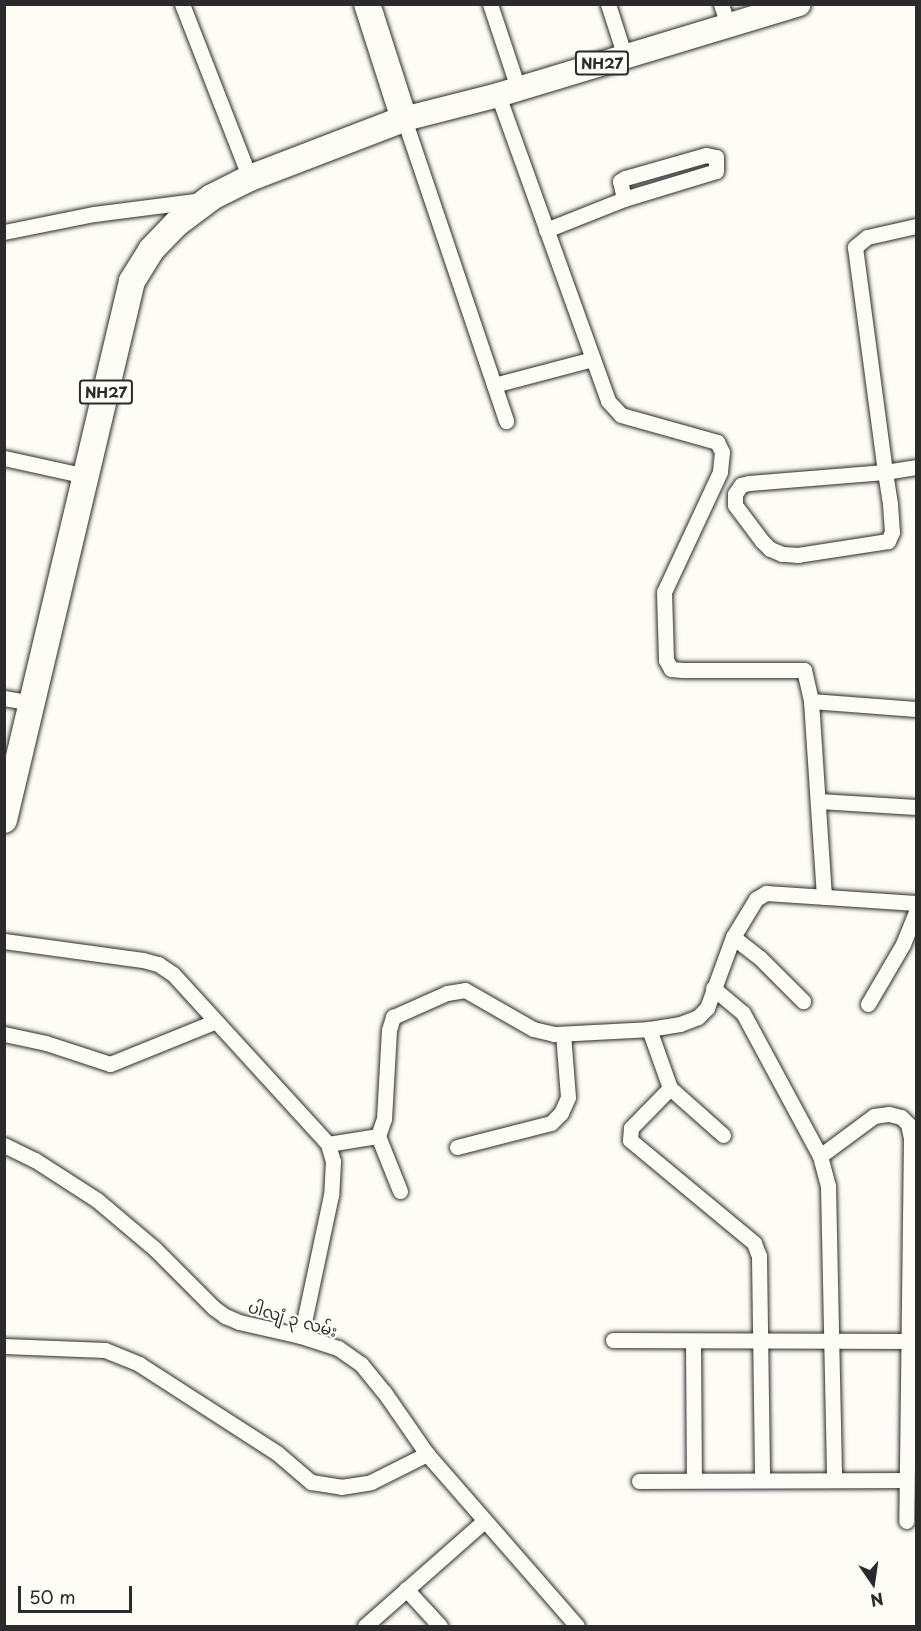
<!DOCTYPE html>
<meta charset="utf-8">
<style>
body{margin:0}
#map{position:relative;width:921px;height:1631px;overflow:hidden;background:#fdfcf7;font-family:"Playpen Sans","Noto Sans Myanmar",sans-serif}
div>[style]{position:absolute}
.roads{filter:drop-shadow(0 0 2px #2b2b2b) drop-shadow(0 0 2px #2b2b2b)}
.minor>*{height:15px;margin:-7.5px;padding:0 7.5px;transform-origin:7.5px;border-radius:7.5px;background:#fdfcf7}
.primary>*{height:24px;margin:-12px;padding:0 12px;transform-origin:12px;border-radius:12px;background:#fdfcf7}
.trunk>*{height:26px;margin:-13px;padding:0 13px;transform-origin:13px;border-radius:13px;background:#fdfcf7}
span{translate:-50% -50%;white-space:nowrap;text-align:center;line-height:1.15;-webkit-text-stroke:4.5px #fdfcf7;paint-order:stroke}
.shield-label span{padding:2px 4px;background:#fdfcf7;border:2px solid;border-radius:4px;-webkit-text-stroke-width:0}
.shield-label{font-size:15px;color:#2b2b2b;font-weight:700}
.street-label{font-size:16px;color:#2b2b2b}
.frame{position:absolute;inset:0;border:6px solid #2b2b2b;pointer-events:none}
.north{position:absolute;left:843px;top:1553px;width:60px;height:60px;-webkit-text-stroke:4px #fdfcf7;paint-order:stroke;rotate:167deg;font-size:16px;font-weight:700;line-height:24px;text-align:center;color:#2b2b2b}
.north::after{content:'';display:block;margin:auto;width:21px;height:27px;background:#2b2b2b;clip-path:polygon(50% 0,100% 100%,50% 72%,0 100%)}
.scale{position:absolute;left:18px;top:1586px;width:114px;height:27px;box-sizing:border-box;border:3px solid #2b2b2b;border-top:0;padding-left:8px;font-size:18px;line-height:21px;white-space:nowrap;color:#2b2b2b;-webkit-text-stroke:4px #fdfcf7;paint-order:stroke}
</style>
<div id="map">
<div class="roads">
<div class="minor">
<div style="left:182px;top:4px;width:187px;rotate:68.7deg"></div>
<div style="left:490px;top:4px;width:89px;rotate:71.6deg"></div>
<div style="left:608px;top:4px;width:56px;rotate:72.2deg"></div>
<div style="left:721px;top:4px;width:23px;rotate:72deg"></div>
<div style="left:498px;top:95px;width:325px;rotate:70.2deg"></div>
<div style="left:608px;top:401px;width:19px;rotate:47deg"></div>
<div style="left:621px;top:415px;width:100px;rotate:15.7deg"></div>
<div style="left:717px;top:442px;width:11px;rotate:63deg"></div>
<div style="left:722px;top:452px;width:20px;rotate:96deg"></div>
<div style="left:720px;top:472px;width:132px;rotate:115deg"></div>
<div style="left:664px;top:592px;width:68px;rotate:88.3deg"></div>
<div style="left:666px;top:660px;width:10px;rotate:61deg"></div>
<div style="left:671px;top:669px;width:12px;rotate:5deg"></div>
<div style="left:683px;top:670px;width:121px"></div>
<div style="left:804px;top:670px;width:32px;rotate:77deg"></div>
<div style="left:811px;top:701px;width:196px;rotate:86.2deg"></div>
<div style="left:404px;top:119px;width:319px;rotate:71.3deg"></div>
<div style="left:916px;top:226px;width:50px;rotate:167.3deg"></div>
<div style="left:867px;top:237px;width:16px;rotate:140deg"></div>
<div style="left:855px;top:247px;width:227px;rotate:82.4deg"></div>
<div style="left:885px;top:472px;width:32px;rotate:81deg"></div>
<div style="left:890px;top:504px;width:28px;rotate:86deg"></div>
<div style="left:892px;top:532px;width:10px;rotate:114deg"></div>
<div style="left:888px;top:541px;width:91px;rotate:171.2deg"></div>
<div style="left:798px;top:555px;width:16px;rotate:-176deg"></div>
<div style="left:782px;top:554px;width:13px;rotate:-157deg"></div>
<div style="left:770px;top:549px;width:11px;rotate:-135deg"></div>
<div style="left:762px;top:541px;width:45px;rotate:-126.9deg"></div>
<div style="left:735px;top:505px;width:11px;rotate:-90deg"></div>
<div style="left:735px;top:494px;width:11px;rotate:-56deg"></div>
<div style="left:741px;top:485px;width:8px;rotate:-14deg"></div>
<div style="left:749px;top:483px;width:136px;rotate:-4.6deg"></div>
<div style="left:885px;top:472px;width:31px;rotate:-9deg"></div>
<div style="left:546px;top:230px;width:84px;rotate:-21.7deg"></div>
<div style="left:624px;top:199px;width:96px;rotate:-16.9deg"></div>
<div style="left:716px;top:171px;width:14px;rotate:-90deg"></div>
<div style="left:716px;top:157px;width:10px;rotate:-169deg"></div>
<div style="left:706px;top:155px;width:84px;rotate:164.1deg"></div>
<div style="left:625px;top:178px;width:6px;rotate:149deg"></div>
<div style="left:620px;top:181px;width:18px;rotate:77deg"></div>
<div style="left:4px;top:232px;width:92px;rotate:-11.3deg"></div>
<div style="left:94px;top:214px;width:110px;rotate:-7.3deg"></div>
<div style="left:494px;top:385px;width:102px;rotate:-14.7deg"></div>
<div style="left:4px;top:458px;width:84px;rotate:12.4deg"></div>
<div style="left:4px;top:698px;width:28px;rotate:10deg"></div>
<div style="left:811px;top:701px;width:105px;rotate:4.4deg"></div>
<div style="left:819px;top:801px;width:97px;rotate:3.5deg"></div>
<div style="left:733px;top:937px;width:34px;rotate:38deg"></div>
<div style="left:760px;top:958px;width:61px;rotate:45deg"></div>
<div style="left:4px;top:941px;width:140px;rotate:7.8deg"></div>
<div style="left:143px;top:960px;width:16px;rotate:15deg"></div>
<div style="left:158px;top:964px;width:18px;rotate:34deg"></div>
<div style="left:173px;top:974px;width:230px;rotate:47.6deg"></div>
<div style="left:328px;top:1144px;width:18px;rotate:74deg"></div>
<div style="left:333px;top:1161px;width:34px;rotate:93deg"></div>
<div style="left:331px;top:1195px;width:144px;rotate:102deg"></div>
<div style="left:713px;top:988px;width:39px;rotate:40deg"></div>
<div style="left:743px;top:1013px;width:162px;rotate:61.7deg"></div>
<div style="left:820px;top:1156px;width:31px;rotate:75deg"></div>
<div style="left:828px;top:1186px;width:294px;rotate:88.8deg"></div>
<div style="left:868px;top:1004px;width:69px;rotate:-59.7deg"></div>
<div style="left:903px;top:944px;width:35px;rotate:-68deg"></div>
<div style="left:4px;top:1034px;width:43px;rotate:12.1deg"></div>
<div style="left:46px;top:1043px;width:67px;rotate:18.2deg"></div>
<div style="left:110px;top:1064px;width:112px;rotate:-22deg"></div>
<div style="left:670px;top:1088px;width:56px;rotate:134.3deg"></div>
<div style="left:631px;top:1128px;width:12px;rotate:95deg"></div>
<div style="left:630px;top:1140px;width:161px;rotate:39.7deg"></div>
<div style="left:754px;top:1243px;width:14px;rotate:69deg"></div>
<div style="left:759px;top:1256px;width:224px;rotate:89.2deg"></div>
<div style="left:723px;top:1135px;width:71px;rotate:-138.4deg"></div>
<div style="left:670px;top:1088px;width:63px;rotate:-109.6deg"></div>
<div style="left:649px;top:1029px;width:31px;rotate:-9deg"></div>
<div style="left:680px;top:1024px;width:19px;rotate:-21deg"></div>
<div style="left:698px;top:1017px;width:13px;rotate:-45deg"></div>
<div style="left:707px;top:1008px;width:76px;rotate:-69.9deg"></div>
<div style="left:733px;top:937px;width:44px;rotate:-58.8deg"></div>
<div style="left:756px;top:899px;width:12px;rotate:-31deg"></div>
<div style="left:766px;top:893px;width:150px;rotate:3.8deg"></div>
<div style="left:328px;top:1144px;width:51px;rotate:-9.1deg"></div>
<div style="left:4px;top:1145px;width:34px;rotate:26deg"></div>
<div style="left:35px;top:1160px;width:74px;rotate:32.8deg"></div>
<div style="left:97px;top:1200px;width:76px;rotate:40.2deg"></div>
<div style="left:155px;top:1249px;width:83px;rotate:45deg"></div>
<div style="left:214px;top:1308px;width:14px;rotate:36deg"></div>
<div style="left:225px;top:1316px;width:15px;rotate:23deg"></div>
<div style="left:239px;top:1322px;width:64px;rotate:12.7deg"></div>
<div style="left:301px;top:1336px;width:39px;rotate:18deg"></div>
<div style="left:338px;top:1348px;width:28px;rotate:35deg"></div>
<div style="left:361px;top:1364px;width:36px;rotate:51deg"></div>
<div style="left:384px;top:1392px;width:75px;rotate:55.3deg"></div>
<div style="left:427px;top:1454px;width:228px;rotate:48.9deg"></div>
<div style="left:457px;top:1147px;width:97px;rotate:-14.3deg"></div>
<div style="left:551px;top:1123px;width:14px;rotate:-45deg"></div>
<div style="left:561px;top:1113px;width:17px;rotate:-66deg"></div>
<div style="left:568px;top:1097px;width:63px;rotate:-94.5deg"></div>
<div style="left:820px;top:1156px;width:67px;rotate:-36.5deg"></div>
<div style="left:874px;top:1116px;width:15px;rotate:-8deg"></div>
<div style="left:889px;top:1114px;width:12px;rotate:14deg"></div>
<div style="left:901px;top:1117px;width:10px;rotate:45deg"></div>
<div style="left:908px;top:1124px;width:14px;rotate:78deg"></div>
<div style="left:911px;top:1138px;width:383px;rotate:90.7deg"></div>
<div style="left:400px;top:1191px;width:59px;rotate:-111.8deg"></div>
<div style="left:378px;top:1136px;width:18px;rotate:-71deg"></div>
<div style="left:384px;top:1119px;width:89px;rotate:-86.8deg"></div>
<div style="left:389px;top:1030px;width:14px;rotate:-73deg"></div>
<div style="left:393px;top:1017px;width:59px;rotate:-24deg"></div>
<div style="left:447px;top:993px;width:18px;rotate:-9deg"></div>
<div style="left:465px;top:990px;width:78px;rotate:29.8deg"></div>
<div style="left:533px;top:1029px;width:22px;rotate:13deg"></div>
<div style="left:554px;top:1034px;width:95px;rotate:-3deg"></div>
<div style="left:613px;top:1340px;width:295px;rotate:0.2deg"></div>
<div style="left:693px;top:1342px;width:138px;rotate:89.6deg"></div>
<div style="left:4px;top:1346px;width:101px;rotate:2.3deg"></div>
<div style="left:105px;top:1350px;width:37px;rotate:22deg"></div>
<div style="left:139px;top:1364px;width:164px;rotate:32.8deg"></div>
<div style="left:277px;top:1453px;width:45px;rotate:40.5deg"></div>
<div style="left:311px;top:1482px;width:30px;rotate:9deg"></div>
<div style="left:341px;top:1487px;width:30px;rotate:-9deg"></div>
<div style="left:371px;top:1482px;width:63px;rotate:-26.6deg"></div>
<div style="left:639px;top:1481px;width:267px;rotate:-0.2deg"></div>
<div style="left:406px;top:1589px;width:50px;rotate:47.4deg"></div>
<div style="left:365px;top:1626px;width:159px;rotate:-41.4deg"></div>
</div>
<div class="primary">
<div style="left:404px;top:119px;width:97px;rotate:-14.3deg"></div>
<div style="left:498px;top:95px;width:314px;rotate:-16.8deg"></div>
</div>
<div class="trunk">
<div style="left:4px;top:820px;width:554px;rotate:-76.64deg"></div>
<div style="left:132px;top:281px;width:36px;rotate:-58deg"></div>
<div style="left:151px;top:250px;width:36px;rotate:-46deg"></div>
<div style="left:176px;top:224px;width:45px;rotate:-36.9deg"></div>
<div style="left:212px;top:197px;width:42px;rotate:-26.6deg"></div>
<div style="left:250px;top:178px;width:165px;rotate:-21deg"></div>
<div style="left:404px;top:119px;width:121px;rotate:-107.8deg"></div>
</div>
</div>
<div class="shield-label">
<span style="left:602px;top:63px">NH27</span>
<span style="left:106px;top:392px">NH27</span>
</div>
<div class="street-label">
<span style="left:293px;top:1318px;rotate:16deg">ပါလျံ ၃ လမ်း</span>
</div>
<div class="frame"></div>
<div class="north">N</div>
<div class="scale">50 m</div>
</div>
